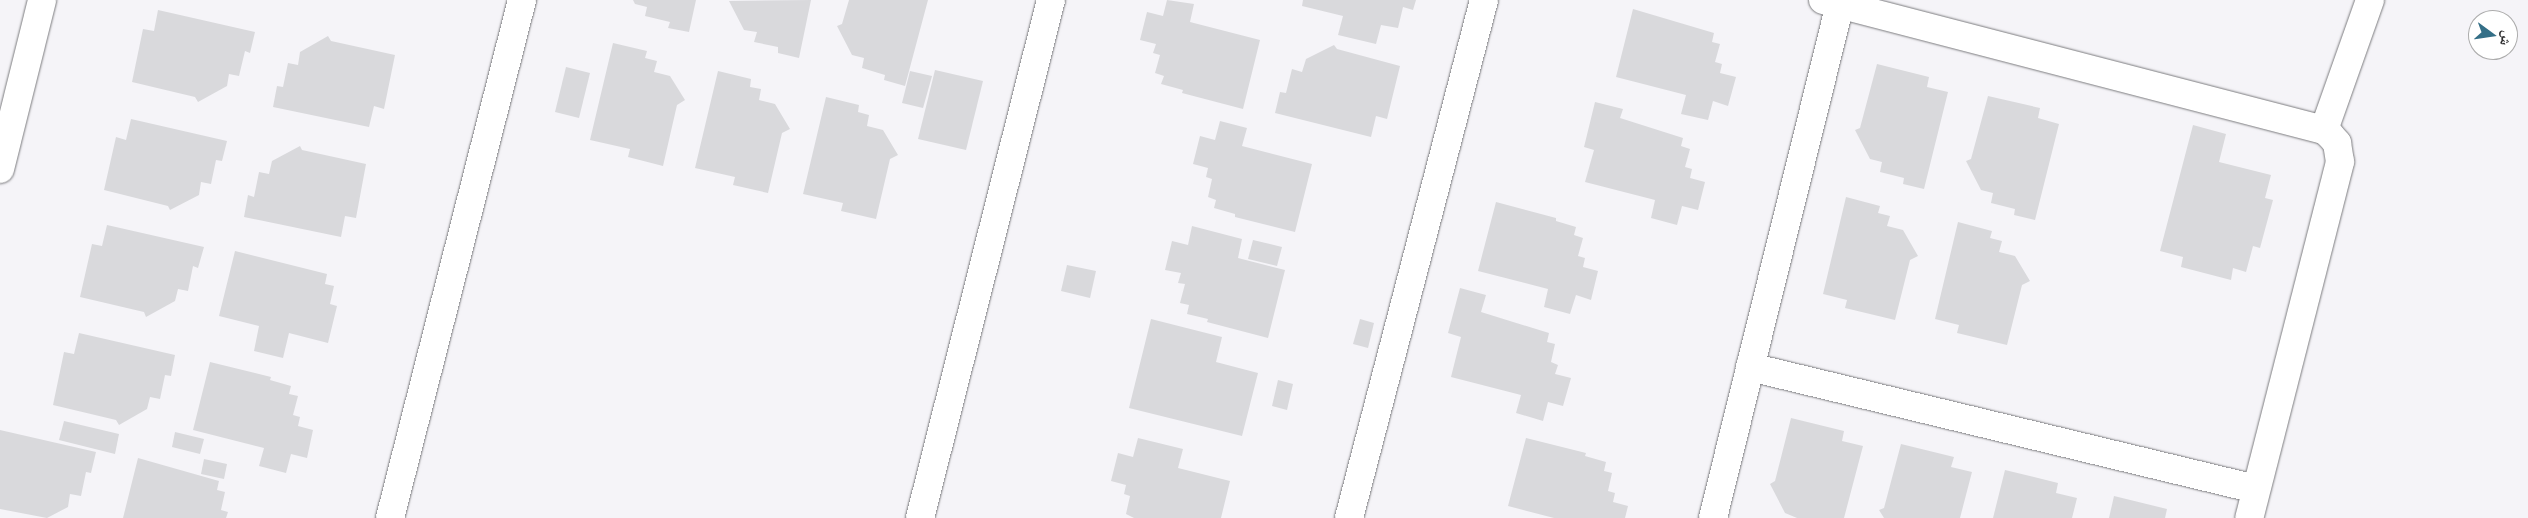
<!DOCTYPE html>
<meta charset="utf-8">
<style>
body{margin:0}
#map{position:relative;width:2528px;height:518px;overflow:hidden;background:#f5f4f8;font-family:"Archivo Narrow","Noto Naskh Arabic",sans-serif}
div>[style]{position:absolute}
.building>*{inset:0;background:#d9d9dc}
.roads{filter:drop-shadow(0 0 1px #7b7b7e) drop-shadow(0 0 1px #7b7b7e)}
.street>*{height:28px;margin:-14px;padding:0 14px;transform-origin:14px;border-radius:14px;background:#fff}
span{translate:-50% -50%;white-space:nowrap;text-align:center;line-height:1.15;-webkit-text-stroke:5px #fff;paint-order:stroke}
.north{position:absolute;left:2468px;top:10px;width:50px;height:50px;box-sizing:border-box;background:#fff;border:1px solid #acacac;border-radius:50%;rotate:104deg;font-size:14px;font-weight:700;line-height:20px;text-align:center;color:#2f2f30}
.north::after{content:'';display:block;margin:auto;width:18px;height:22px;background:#346f87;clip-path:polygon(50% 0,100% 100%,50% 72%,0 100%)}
</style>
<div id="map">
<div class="building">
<div style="clip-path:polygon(633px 0,696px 0,689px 32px,668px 28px,670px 22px,645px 16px,647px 7px,635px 4px)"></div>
<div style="clip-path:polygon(811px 0,799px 58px,778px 53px,778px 47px,754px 42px,757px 32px,744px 30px,729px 1px)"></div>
<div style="clip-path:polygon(849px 0,928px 0,905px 86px,884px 80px,885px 75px,862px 68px,864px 58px,852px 55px,837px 26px,842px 24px)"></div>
<div style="clip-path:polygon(1167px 0,1194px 4px,1190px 22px,1260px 40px,1243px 109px,1182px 93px,1183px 90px,1161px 84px,1164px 76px,1155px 73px,1160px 55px,1153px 53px,1156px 44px,1140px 40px,1147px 12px,1163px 16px)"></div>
<div style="clip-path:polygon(1303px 0,1416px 0,1413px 10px,1403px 7px,1398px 28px,1381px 25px,1376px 44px,1338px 35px,1343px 16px,1302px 6px)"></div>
<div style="clip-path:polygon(1633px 9px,1714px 33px,1712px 42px,1720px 44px,1715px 62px,1722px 64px,1720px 73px,1736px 77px,1728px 106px,1713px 101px,1708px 120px,1681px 114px,1686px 95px,1616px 77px)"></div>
<div style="clip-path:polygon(158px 10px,255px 32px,250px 53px,245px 51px,239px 76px,229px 74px,227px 86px,198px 102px,195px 97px,132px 82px,143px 29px,154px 31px)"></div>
<div style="clip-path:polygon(328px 36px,331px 41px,395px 55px,384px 109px,374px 106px,369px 127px,273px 107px,277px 86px,283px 87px,288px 63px,298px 65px,300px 52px)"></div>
<div style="clip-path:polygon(613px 43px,647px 51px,645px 58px,657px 61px,654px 72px,670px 76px,685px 100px,677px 105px,663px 166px,628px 157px,630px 149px,590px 140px)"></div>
<div style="clip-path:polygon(1334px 45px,1337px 49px,1400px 66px,1387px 119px,1376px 116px,1371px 137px,1275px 113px,1280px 92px,1286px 93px,1292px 69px,1302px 72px,1306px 59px)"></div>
<div style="clip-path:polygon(1877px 64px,1929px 77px,1927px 87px,1948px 92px,1924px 189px,1903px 184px,1904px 178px,1880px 172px,1882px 162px,1870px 159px,1855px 130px,1860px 128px)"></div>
<div style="clip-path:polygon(566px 67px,590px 73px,579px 118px,555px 112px)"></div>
<div style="clip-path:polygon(935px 70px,983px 81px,966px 150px,918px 139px)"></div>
<div style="clip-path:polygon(718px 71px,751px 79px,750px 87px,761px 89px,759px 100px,775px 104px,790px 129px,782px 133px,768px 193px,733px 185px,735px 177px,695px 168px)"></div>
<div style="clip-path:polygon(910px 71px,932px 76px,923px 108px,902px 103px)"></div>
<div style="clip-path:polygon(1988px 96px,2040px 108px,2038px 118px,2059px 124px,2035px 220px,2014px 215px,2015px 209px,1991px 203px,1993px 193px,1981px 190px,1966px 161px,1971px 159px)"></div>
<div style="clip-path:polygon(826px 97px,859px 105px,858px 112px,869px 115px,867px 126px,883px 130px,898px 155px,890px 159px,876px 219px,841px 211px,843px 203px,803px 194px)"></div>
<div style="clip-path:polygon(1595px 102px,1623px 109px,1620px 118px,1683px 138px,1681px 146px,1690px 149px,1685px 167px,1692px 169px,1690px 178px,1705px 182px,1698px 210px,1682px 206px,1677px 225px,1651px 218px,1655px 200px,1585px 182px,1594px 150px,1584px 147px)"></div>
<div style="clip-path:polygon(131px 119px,227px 141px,222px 161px,216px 160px,211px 184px,201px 182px,199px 195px,170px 210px,168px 206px,104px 190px,116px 137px,126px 140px)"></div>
<div style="clip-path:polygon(1220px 121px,1247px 128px,1242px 146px,1312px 164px,1295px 232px,1235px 217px,1235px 214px,1214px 208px,1216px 200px,1208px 197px,1212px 179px,1206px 177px,1208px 168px,1193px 164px,1200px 136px,1215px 140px)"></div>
<div style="clip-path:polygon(2193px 125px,2226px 134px,2219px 162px,2271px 175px,2265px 198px,2273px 200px,2260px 248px,2253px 246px,2246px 272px,2233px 268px,2231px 280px,2181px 267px,2183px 257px,2160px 251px)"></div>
<div style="clip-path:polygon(300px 146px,302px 150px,366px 164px,356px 218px,345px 216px,341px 237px,244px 217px,248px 195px,254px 197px,259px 172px,269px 174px,272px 161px)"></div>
<div style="clip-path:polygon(1846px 197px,1880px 206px,1878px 213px,1890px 216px,1887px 226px,1903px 230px,1918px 256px,1910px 260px,1895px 320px,1845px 308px,1847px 300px,1823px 294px)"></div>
<div style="clip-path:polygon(1496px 202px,1556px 218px,1556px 221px,1576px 227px,1574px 235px,1583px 238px,1578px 256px,1585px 258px,1583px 267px,1598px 271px,1591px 300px,1576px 295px,1570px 314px,1544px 307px,1548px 289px,1478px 271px)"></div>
<div style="clip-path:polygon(1958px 222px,1992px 231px,1990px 238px,2002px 241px,1999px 252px,2015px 256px,2030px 281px,2022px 285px,2007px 345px,1957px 333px,1959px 325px,1935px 319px)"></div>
<div style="clip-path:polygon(107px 225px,204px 247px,198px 268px,193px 266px,188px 291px,178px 289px,175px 301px,146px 317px,144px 312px,80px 297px,92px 244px,102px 246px)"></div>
<div style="clip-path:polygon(1192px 226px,1242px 239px,1238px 258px,1285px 270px,1268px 338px,1207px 322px,1208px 319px,1187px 314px,1189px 305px,1180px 303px,1185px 284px,1178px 283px,1181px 273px,1165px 270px,1172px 241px,1188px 245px)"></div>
<div style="clip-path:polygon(1253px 240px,1282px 247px,1277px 266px,1248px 259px)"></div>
<div style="clip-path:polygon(235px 251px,327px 274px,325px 284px,334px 286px,330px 304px,337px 306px,328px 343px,289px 333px,283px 358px,254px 351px,259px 326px,219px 316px)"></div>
<div style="clip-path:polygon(1067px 265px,1096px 271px,1090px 298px,1061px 291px)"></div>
<div style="clip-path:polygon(1460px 288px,1486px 295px,1481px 312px,1549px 333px,1547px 342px,1555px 344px,1551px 362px,1558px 365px,1555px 374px,1571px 378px,1563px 406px,1548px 402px,1543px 421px,1516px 413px,1521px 395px,1451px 377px,1461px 337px,1448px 333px)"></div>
<div style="clip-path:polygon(1151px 319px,1222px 337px,1216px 362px,1258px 373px,1242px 436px,1129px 408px)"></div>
<div style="clip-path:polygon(1360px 319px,1374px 323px,1368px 348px,1353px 344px)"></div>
<div style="clip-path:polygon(79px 333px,175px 355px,171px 376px,165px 375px,160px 399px,150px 397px,147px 409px,119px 425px,116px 420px,53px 405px,64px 352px,74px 354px)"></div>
<div style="clip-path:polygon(210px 362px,271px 377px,270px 380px,291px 386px,289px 394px,298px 396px,293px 415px,300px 417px,298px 426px,313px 430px,307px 458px,291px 454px,286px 473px,259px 466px,264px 448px,193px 430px)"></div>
<div style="clip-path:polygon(1278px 380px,1293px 384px,1287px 410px,1272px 406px)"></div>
<div style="clip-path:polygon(1791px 418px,1844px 431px,1842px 441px,1863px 446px,1844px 518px,1797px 518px,1785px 513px,1770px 484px,1775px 481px)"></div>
<div style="clip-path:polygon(64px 421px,119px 434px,115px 454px,59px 440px)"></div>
<div style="clip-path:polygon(0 430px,96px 452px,91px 473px,86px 472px,81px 496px,70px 494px,68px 507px,47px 518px,0 509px)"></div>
<div style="clip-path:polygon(175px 432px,204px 439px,200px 454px,172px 447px)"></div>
<div style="clip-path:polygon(1138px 438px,1183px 449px,1178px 468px,1230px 481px,1221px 518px,1134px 518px,1126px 514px,1130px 496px,1124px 494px,1126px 485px,1111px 481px,1118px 453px,1133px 457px)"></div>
<div style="clip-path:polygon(1526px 438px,1586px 453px,1585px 456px,1606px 462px,1604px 471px,1612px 473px,1608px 491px,1615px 493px,1613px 502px,1628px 506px,1625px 518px,1554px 518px,1508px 506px)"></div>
<div style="clip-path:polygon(1901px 444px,1954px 457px,1951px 467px,1972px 472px,1960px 518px,1884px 518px,1879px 510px,1884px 508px)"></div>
<div style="clip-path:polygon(138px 458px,219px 481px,217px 490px,225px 492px,221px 510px,228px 512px,226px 518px,123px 518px)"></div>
<div style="clip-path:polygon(204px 459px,227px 464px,224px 479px,201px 474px)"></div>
<div style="clip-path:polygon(2005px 470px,2058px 483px,2056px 493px,2077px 498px,2072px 518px,1993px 518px)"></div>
<div style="clip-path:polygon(2114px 496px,2167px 509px,2165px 518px,2109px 518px)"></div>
</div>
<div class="roads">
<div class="street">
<div style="left:1823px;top:0;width:518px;rotate:14.55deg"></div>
<div style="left:2324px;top:130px;width:8px;rotate:40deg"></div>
<div style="left:2330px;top:135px;width:11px;rotate:49deg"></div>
<div style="left:2337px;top:143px;width:19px;rotate:81deg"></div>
<div style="left:2340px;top:162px;width:367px;rotate:104.3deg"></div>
<div style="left:2324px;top:130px;width:138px;rotate:-70.5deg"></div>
<div style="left:0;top:169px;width:174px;rotate:-76deg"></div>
<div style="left:1750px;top:367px;width:520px;rotate:13.56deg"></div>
<div style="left:390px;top:518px;width:535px;rotate:-75.7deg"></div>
<div style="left:920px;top:518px;width:534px;rotate:-75.81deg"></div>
<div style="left:1349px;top:518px;width:535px;rotate:-75.39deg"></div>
<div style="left:1713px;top:518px;width:529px;rotate:-76.12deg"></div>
</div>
</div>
<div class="north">ش</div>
</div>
